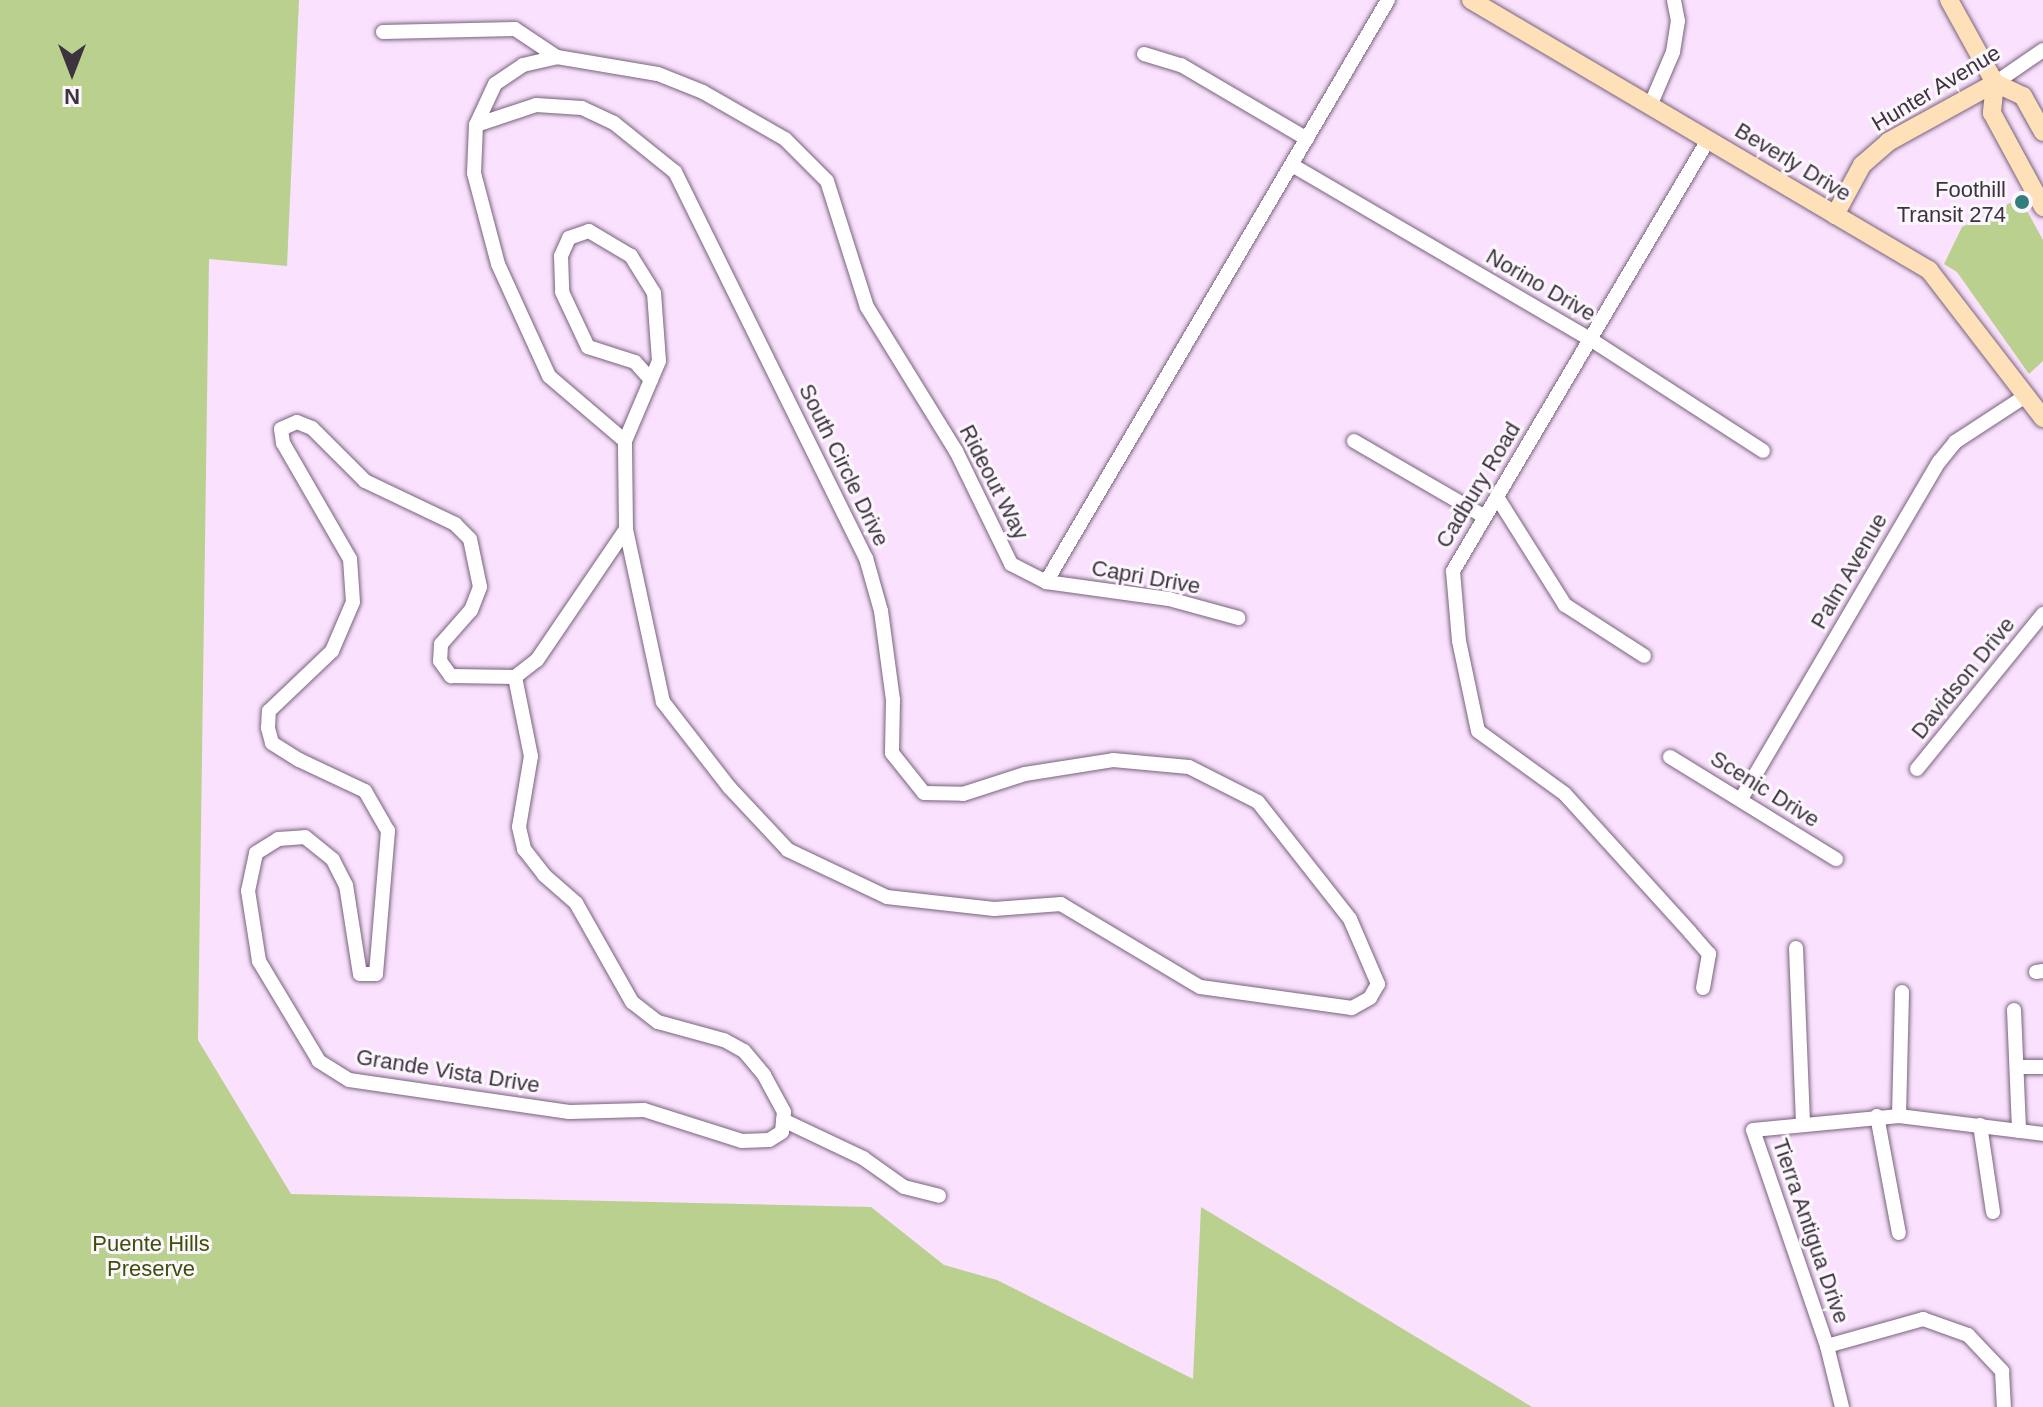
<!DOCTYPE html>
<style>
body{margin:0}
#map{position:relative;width:2043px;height:1407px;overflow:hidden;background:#fae1fe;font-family:Helvetica,sans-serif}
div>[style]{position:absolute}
.green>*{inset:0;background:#bad08e}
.roads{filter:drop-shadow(0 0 2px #77627b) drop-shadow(0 0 2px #77627b)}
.street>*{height:14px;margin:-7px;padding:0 7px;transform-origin:7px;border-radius:7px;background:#fff}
.secondary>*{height:18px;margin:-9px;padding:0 9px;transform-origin:9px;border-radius:9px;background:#fee0b9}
.dots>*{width:22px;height:22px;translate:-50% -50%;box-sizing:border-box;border:4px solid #fbf6fc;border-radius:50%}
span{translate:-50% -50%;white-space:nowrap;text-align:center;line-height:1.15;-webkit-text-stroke:6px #fbf6fc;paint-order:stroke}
.street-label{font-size:22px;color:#3c333e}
.poi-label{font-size:22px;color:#3c333e}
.right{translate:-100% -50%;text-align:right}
.park-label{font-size:22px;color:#3d4f07}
.north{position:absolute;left:32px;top:32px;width:80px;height:80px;-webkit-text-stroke:6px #fbf6fc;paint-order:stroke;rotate:180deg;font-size:22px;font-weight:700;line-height:32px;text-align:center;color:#3c333e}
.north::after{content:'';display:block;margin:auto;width:28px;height:36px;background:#3c333e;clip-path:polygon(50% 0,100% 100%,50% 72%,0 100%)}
</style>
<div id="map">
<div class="green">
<div style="clip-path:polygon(0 0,299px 0,287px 266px,209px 259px,198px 1040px,291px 1194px,871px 1207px,944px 1265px,997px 1280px,1193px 1379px,1201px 1207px,1532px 1407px,0 1407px)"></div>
<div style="clip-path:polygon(2014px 201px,2019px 211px,2026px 209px,2043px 240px,2043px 361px,2029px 374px,1957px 272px,1944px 264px,1962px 227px)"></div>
</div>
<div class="roads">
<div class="street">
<div style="left:383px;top:32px;width:132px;rotate:-1.3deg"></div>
<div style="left:515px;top:29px;width:50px;rotate:33.7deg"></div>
<div style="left:1144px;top:54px;width:39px;rotate:17deg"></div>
<div style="left:1181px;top:65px;width:146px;rotate:30.4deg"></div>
<div style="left:1995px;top:83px;width:58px;rotate:-34.5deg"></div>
<div style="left:1650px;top:106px;width:59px;rotate:-66.9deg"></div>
<div style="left:1673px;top:52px;width:31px;rotate:-81deg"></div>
<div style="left:1678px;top:21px;width:21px;rotate:-101deg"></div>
<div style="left:476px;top:125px;width:63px;rotate:-18.4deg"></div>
<div style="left:536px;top:105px;width:46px;rotate:3.7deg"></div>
<div style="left:582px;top:108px;width:35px;rotate:25deg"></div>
<div style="left:614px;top:123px;width:78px;rotate:38.8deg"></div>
<div style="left:675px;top:172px;width:431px;rotate:63.7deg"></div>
<div style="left:866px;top:558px;width:55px;rotate:74.2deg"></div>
<div style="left:881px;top:611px;width:90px;rotate:82.3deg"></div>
<div style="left:893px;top:700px;width:53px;rotate:91.1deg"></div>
<div style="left:892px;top:753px;width:51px;rotate:51.3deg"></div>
<div style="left:924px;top:793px;width:39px;rotate:1deg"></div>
<div style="left:963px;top:794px;width:65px;rotate:-17.9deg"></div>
<div style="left:1025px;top:774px;width:89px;rotate:-9deg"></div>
<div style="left:1113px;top:760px;width:76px;rotate:5.3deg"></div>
<div style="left:1189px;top:767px;width:77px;rotate:26.9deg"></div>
<div style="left:1258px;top:802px;width:149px;rotate:51.8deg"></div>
<div style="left:1350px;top:919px;width:71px;rotate:66.7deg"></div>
<div style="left:1378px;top:984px;width:16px;rotate:120deg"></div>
<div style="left:1370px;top:998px;width:21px;rotate:151deg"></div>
<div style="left:1352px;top:1008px;width:153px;rotate:-172.1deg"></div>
<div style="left:1200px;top:987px;width:162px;rotate:-149.2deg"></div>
<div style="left:1061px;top:904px;width:67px;rotate:175.7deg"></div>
<div style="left:994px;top:909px;width:108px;rotate:-173.6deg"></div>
<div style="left:887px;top:897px;width:110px;rotate:-154.6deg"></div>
<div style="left:788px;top:850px;width:86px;rotate:-133.1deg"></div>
<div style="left:729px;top:787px;width:108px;rotate:-127.8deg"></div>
<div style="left:663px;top:702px;width:177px;rotate:-102.1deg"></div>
<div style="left:626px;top:529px;width:88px;rotate:-90.7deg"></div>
<div style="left:625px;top:441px;width:100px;rotate:-139.5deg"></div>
<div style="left:549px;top:376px;width:123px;rotate:-114.5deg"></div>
<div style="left:498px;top:264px;width:94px;rotate:-104.8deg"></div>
<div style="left:474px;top:173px;width:48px;rotate:-87.6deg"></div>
<div style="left:476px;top:125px;width:45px;rotate:-65.1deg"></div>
<div style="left:495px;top:84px;width:34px;rotate:-34deg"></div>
<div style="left:523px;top:65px;width:35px;rotate:-13deg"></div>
<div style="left:557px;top:57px;width:102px;rotate:9.6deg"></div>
<div style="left:658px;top:74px;width:48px;rotate:21.8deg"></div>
<div style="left:703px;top:92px;width:95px;rotate:29.8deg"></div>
<div style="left:785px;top:139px;width:59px;rotate:45deg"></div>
<div style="left:827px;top:181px;width:132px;rotate:72.4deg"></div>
<div style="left:867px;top:307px;width:169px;rotate:58.3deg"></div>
<div style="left:956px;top:451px;width:126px;rotate:64deg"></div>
<div style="left:1011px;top:564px;width:39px;rotate:27deg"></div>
<div style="left:1046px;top:582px;width:124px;rotate:7.9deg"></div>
<div style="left:1169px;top:599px;width:72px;rotate:15.4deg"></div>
<div style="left:1292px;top:165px;width:345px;rotate:30.3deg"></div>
<div style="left:1590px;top:339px;width:206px;rotate:32.9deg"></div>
<div style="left:625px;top:441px;width:87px;rotate:-67deg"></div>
<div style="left:659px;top:361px;width:68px;rotate:-94.2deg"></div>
<div style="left:654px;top:293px;width:44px;rotate:-121.9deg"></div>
<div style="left:631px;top:256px;width:49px;rotate:-149.2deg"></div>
<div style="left:589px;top:231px;width:21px;rotate:161deg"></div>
<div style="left:569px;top:238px;width:20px;rotate:114deg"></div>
<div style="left:561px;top:256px;width:36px;rotate:88deg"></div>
<div style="left:562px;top:292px;width:61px;rotate:64.7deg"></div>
<div style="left:588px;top:347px;width:49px;rotate:17.7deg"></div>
<div style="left:635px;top:362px;width:24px;rotate:48deg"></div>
<div style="left:1354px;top:441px;width:151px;rotate:30.1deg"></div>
<div style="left:1497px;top:497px;width:128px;rotate:57.8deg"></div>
<div style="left:1565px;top:605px;width:94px;rotate:32.8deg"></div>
<div style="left:1046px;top:582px;width:675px;rotate:-59.56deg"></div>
<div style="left:515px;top:677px;width:81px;rotate:78.6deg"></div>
<div style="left:531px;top:756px;width:72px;rotate:99.6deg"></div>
<div style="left:519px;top:827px;width:23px;rotate:77deg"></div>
<div style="left:524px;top:849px;width:33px;rotate:52deg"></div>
<div style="left:544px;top:875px;width:43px;rotate:41.2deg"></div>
<div style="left:576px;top:903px;width:114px;rotate:60.5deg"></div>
<div style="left:632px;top:1002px;width:33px;rotate:38deg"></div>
<div style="left:658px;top:1022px;width:68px;rotate:15.3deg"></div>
<div style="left:724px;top:1040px;width:23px;rotate:29deg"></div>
<div style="left:744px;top:1051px;width:31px;rotate:50deg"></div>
<div style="left:764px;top:1075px;width:42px;rotate:61.6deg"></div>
<div style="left:784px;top:1112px;width:20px;rotate:96deg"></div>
<div style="left:782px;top:1132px;width:15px;rotate:148deg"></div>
<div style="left:769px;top:1140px;width:27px;rotate:178deg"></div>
<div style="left:742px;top:1141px;width:103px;rotate:-162.4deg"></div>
<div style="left:644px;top:1110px;width:75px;rotate:178.5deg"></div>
<div style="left:569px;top:1112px;width:222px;rotate:-171.7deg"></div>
<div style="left:349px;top:1080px;width:36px;rotate:-148deg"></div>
<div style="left:319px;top:1061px;width:117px;rotate:-121deg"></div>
<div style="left:259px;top:961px;width:71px;rotate:-98.9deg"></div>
<div style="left:248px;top:891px;width:39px;rotate:-78deg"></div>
<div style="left:256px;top:853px;width:26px;rotate:-32deg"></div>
<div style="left:278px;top:839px;width:27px;rotate:-4deg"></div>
<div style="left:305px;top:837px;width:36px;rotate:39deg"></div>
<div style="left:333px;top:860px;width:28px;rotate:63deg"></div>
<div style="left:346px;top:885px;width:90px;rotate:81.1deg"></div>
<div style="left:360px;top:974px;width:16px"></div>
<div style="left:376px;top:974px;width:144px;rotate:-85.2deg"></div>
<div style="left:388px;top:831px;width:46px;rotate:-119.9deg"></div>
<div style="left:365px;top:791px;width:73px;rotate:-154.8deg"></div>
<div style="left:299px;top:760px;width:32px;rotate:-148deg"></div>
<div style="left:272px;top:743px;width:16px;rotate:-105deg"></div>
<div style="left:268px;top:728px;width:17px;rotate:-87deg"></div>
<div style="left:269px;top:711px;width:87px;rotate:-43.6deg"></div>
<div style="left:332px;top:651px;width:53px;rotate:-66.8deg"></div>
<div style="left:353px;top:602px;width:43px;rotate:-94deg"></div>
<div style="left:350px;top:559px;width:134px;rotate:-120deg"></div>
<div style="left:283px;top:443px;width:14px;rotate:-98deg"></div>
<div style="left:281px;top:429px;width:17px;rotate:-24deg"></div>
<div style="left:297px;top:422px;width:16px;rotate:22deg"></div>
<div style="left:312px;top:428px;width:75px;rotate:45deg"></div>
<div style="left:365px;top:481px;width:100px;rotate:25.5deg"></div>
<div style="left:455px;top:524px;width:21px;rotate:45deg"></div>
<div style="left:470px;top:539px;width:49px;rotate:78.2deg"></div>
<div style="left:480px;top:587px;width:25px;rotate:111deg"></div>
<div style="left:471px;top:610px;width:45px;rotate:131.4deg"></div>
<div style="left:441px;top:644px;width:17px;rotate:93deg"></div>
<div style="left:440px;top:661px;width:19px;rotate:54deg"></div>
<div style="left:451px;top:676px;width:64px;rotate:0.9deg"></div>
<div style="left:515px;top:677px;width:28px;rotate:-38deg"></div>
<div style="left:537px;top:660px;width:158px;rotate:-55.8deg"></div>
<div style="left:1670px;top:757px;width:195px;rotate:31.6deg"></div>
<div style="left:1917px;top:769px;width:200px;rotate:-50.9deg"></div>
<div style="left:1741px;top:799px;width:391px;rotate:-59.6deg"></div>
<div style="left:1939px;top:462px;width:26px;rotate:-51deg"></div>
<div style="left:1955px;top:442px;width:86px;rotate:-33.1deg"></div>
<div style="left:1796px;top:948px;width:175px;rotate:87.7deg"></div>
<div style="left:2036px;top:972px;width:7px;rotate:-8deg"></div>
<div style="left:1703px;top:988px;width:35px;rotate:-80deg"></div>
<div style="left:1709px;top:954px;width:29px;rotate:-131deg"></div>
<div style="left:1690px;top:932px;width:186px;rotate:-132.2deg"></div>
<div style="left:1565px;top:794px;width:107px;rotate:-144.1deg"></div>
<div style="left:1478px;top:731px;width:92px;rotate:-101.9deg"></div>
<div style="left:1459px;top:641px;width:70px;rotate:-94.9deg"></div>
<div style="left:1453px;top:571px;width:501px;rotate:-59.39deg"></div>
<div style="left:2014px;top:1010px;width:121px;rotate:87.6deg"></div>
<div style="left:2017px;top:1067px;width:26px"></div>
<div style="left:1877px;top:1116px;width:119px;rotate:79.4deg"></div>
<div style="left:1899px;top:1116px;width:124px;rotate:-88.6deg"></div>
<div style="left:783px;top:1120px;width:89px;rotate:25.4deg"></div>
<div style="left:863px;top:1158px;width:50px;rotate:35.3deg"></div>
<div style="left:904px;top:1187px;width:36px;rotate:14deg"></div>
<div style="left:1980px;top:1125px;width:88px;rotate:81.5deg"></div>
<div style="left:1827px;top:1346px;width:100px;rotate:-15.7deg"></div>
<div style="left:1923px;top:1319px;width:48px;rotate:19.6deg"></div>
<div style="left:1968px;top:1335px;width:50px;rotate:46.6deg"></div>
<div style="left:2002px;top:1371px;width:36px;rotate:87deg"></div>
<div style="left:1842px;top:1407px;width:63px;rotate:-103.8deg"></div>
<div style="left:1827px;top:1346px;width:228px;rotate:-108.9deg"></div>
<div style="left:1753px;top:1130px;width:147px;rotate:-5.5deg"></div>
<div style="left:1899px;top:1116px;width:145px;rotate:7.1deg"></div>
</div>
<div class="secondary">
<div style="left:1471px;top:0;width:532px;rotate:30.52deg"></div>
<div style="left:1929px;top:270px;width:187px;rotate:52.4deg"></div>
<div style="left:1949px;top:0;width:95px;rotate:61deg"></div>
<div style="left:1995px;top:83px;width:30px;rotate:96deg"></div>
<div style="left:1992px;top:113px;width:107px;rotate:61.5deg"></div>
<div style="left:1995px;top:83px;width:31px;rotate:25deg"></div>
<div style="left:2023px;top:96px;width:41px;rotate:60.9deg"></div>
<div style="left:1835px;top:215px;width:57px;rotate:-61.6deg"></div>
<div style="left:1862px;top:165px;width:35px;rotate:-41deg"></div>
<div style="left:1888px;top:142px;width:122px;rotate:-28.9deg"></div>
</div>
</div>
<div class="dots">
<div style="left:2022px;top:202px;background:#347d7d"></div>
</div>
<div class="street-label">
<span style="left:1936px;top:88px;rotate:-31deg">Hunter Avenue</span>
<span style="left:1793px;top:162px;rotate:31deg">Beverly Drive</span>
<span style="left:1541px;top:285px;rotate:30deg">Norino Drive</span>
<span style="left:844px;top:465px;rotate:64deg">South Circle Drive</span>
<span style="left:994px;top:482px;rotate:63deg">Rideout Way</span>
<span style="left:1478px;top:485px;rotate:-59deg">Cadbury Road</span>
<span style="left:1849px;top:571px;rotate:-60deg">Palm Avenue</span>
<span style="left:1146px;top:577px;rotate:10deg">Capri Drive</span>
<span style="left:1963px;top:678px;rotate:-51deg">Davidson Drive</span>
<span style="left:1765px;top:789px;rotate:32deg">Scenic Drive</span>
<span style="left:448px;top:1071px;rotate:9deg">Grande Vista Drive</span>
<span style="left:1811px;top:1231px;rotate:71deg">Tierra Antigua Drive</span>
</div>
<div class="poi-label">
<span class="right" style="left:2006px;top:202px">Foothill<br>Transit 274</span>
</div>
<div class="park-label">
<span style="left:151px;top:1256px">Puente Hills<br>Preserve</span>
</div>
<div class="north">N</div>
</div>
